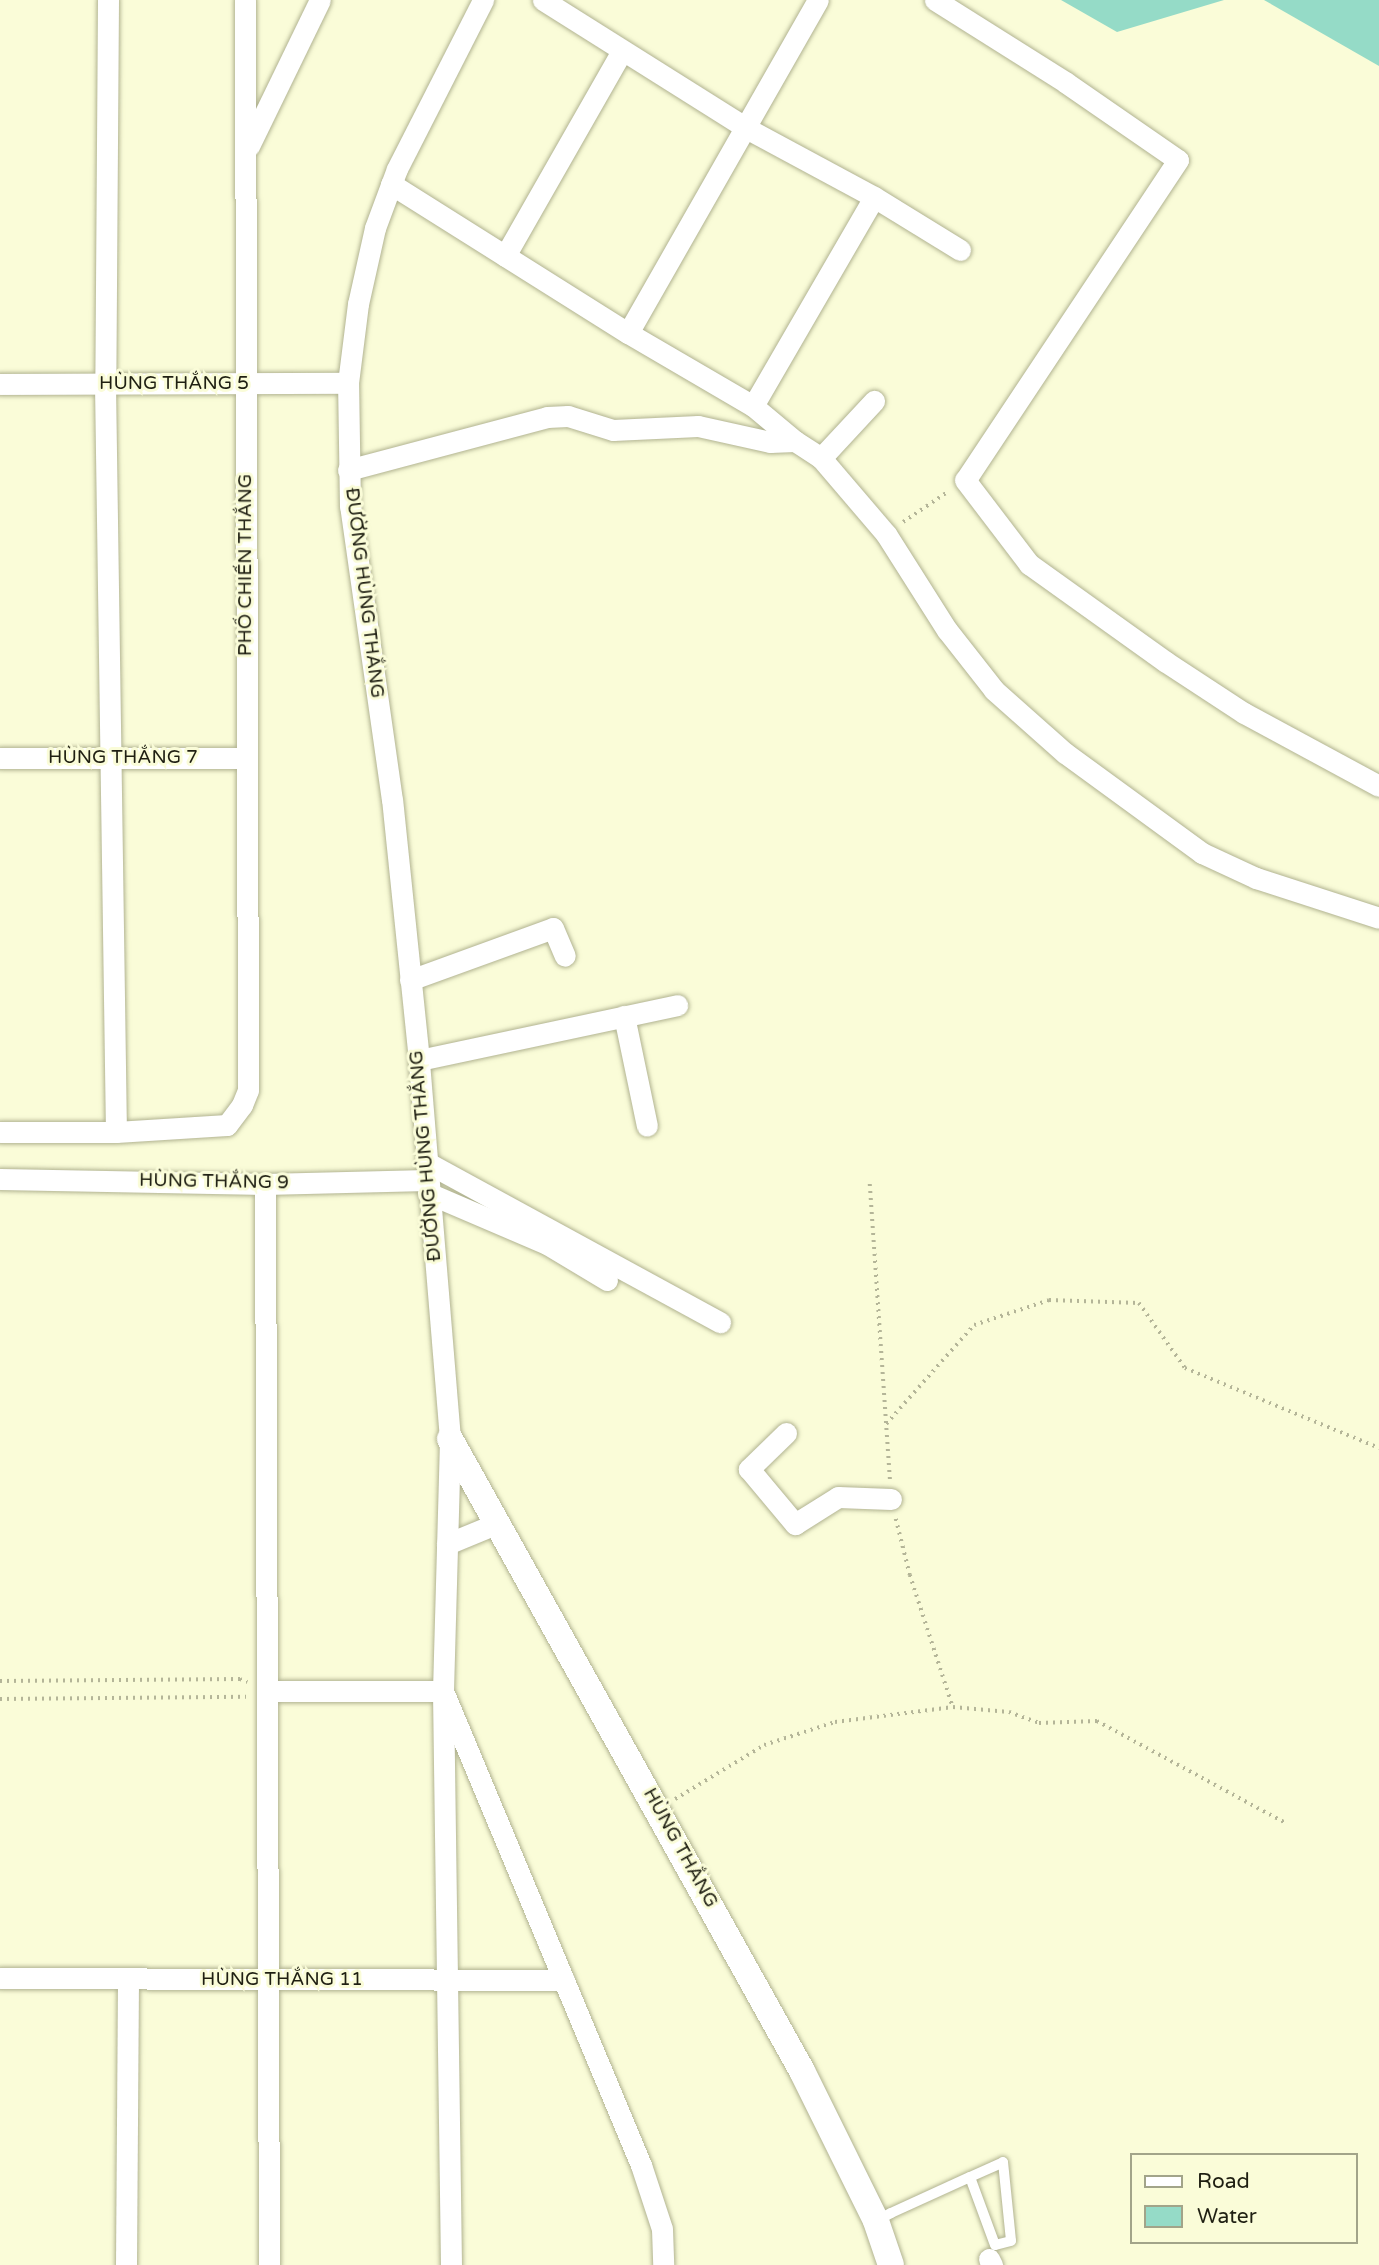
<!DOCTYPE html>
<meta charset="utf-8">
<style>
body{margin:0}
#map{position:relative;width:1379px;height:2265px;overflow:hidden;background:#fafcd8;font-family:"Varela Round",sans-serif}
div>[style]{position:absolute}
.water>*{inset:0;background:#95dbc7}
.path>*{height:3.5px;margin-top:-1.75px;transform-origin:0;background:repeating-linear-gradient(90deg,#b4b598 0 2px,transparent 0 7px)}
.roads{filter:drop-shadow(0 0 2px #b1b391) drop-shadow(0 0 2px #b1b391)}
.service>*{height:10px;margin:-5px;padding:0 5px;transform-origin:5px;border-radius:5px;background:#fff}
.minor>*{height:21px;margin:-10.5px;padding:0 10.5px;transform-origin:10.5px;border-radius:10.5px;background:#fff}
.tertiary>*{height:26px;margin:-13px;padding:0 13px;transform-origin:13px;border-radius:13px;background:#fff}
span{translate:-50% -50%;white-space:nowrap;text-align:center;line-height:1.15;-webkit-text-stroke:6px #fafcd8;paint-order:stroke}
.street-label{font-size:19px;color:#1f1f12}
.legend{position:absolute;left:1130px;top:2153px;width:228px;height:91px;box-sizing:border-box;background:#fafcd8;border:2px solid #a2a489;margin:0;padding:9px 12px;list-style:none;font-size:21px;color:#1f1f12}
.legend li{display:flex;align-items:center;gap:14px;height:35px}
.legend b{width:35px;border:2px solid #a2a489}
</style>
<div id="map">
<div class="water">
<div style="clip-path:polygon(1061px 0,1224px 0,1117px 32px)"></div>
<div style="clip-path:polygon(1264px 0,1379px 0,1379px 66px)"></div>
</div>
<div class="path">
<div style="left:903px;top:522px;width:55px;rotate:-34deg"></div>
<div style="left:870px;top:1184px;width:297px;rotate:86.1deg"></div>
<div style="left:886px;top:1424px;width:132px;rotate:-48.4deg"></div>
<div style="left:974px;top:1325px;width:79px;rotate:-18.4deg"></div>
<div style="left:1049px;top:1300px;width:90px;rotate:1.9deg"></div>
<div style="left:1139px;top:1303px;width:80px;rotate:54.7deg"></div>
<div style="left:1185px;top:1368px;width:210px;rotate:22.4deg"></div>
<div style="left:896px;top:1519px;width:58px;rotate:76deg"></div>
<div style="left:910px;top:1575px;width:139px;rotate:72deg"></div>
<div style="left:0;top:1681px;width:240px;rotate:-0.5deg"></div>
<div style="left:240px;top:1679px;width:8px;rotate:23deg"></div>
<div style="left:0;top:1699px;width:246px;rotate:-0.5deg"></div>
<div style="left:675px;top:1799px;width:104px;rotate:-31.2deg"></div>
<div style="left:764px;top:1745px;width:75px;rotate:-17.9deg"></div>
<div style="left:835px;top:1722px;width:119px;rotate:-7.2deg"></div>
<div style="left:953px;top:1707px;width:56px;rotate:5.1deg"></div>
<div style="left:1009px;top:1712px;width:32px;rotate:20deg"></div>
<div style="left:1039px;top:1723px;width:58px;rotate:-2deg"></div>
<div style="left:1097px;top:1721px;width:213px;rotate:28.4deg"></div>
</div>
<div class="roads">
<div class="service">
<div style="left:876px;top:2221px;width:17px;rotate:-28deg"></div>
<div style="left:891px;top:2213px;width:87px;rotate:-24.5deg"></div>
<div style="left:970px;top:2177px;width:36px;rotate:-24deg"></div>
<div style="left:1003px;top:2162px;width:79px;rotate:84.2deg"></div>
<div style="left:1011px;top:2241px;width:16px;rotate:166deg"></div>
<div style="left:995px;top:2245px;width:72px;rotate:-110.2deg"></div>
</div>
<div class="minor">
<div style="left:108px;top:0;width:384px;rotate:90.4deg"></div>
<div style="left:105px;top:384px;width:748px;rotate:89.16deg"></div>
<div style="left:543px;top:0;width:240px;rotate:32.2deg"></div>
<div style="left:746px;top:128px;width:145px;rotate:28.3deg"></div>
<div style="left:874px;top:197px;width:101px;rotate:31.6deg"></div>
<div style="left:935px;top:0;width:154px;rotate:32.2deg"></div>
<div style="left:1065px;top:82px;width:137px;rotate:34.6deg"></div>
<div style="left:1178px;top:160px;width:384px;rotate:123.6deg"></div>
<div style="left:965px;top:480px;width:106px;rotate:52.7deg"></div>
<div style="left:1029px;top:564px;width:168px;rotate:35.6deg"></div>
<div style="left:1166px;top:662px;width:93px;rotate:33.2deg"></div>
<div style="left:1244px;top:713px;width:153px;rotate:28.4deg"></div>
<div style="left:249px;top:146px;width:162px;rotate:-64.1deg"></div>
<div style="left:391px;top:184px;width:280px;rotate:32.2deg"></div>
<div style="left:628px;top:333px;width:145px;rotate:30.3deg"></div>
<div style="left:753px;top:406px;width:55px;rotate:39.8deg"></div>
<div style="left:505px;top:256px;width:236px;rotate:-60.3deg"></div>
<div style="left:628px;top:333px;width:383px;rotate:-60.3deg"></div>
<div style="left:0;top:384px;width:348px;rotate:-0.2deg"></div>
<div style="left:753px;top:406px;width:241px;rotate:-59.9deg"></div>
<div style="left:821px;top:458px;width:78px;rotate:-47.1deg"></div>
<div style="left:348px;top:470px;width:206px;rotate:-14.9deg"></div>
<div style="left:547px;top:417px;width:21px;rotate:-3deg"></div>
<div style="left:568px;top:416px;width:47px;rotate:17.3deg"></div>
<div style="left:613px;top:430px;width:85px;rotate:-2.7deg"></div>
<div style="left:698px;top:426px;width:74px;rotate:12.5deg"></div>
<div style="left:770px;top:442px;width:25px;rotate:-2deg"></div>
<div style="left:795px;top:441px;width:31px;rotate:33deg"></div>
<div style="left:821px;top:458px;width:100px;rotate:49.5deg"></div>
<div style="left:886px;top:534px;width:114px;rotate:57.6deg"></div>
<div style="left:947px;top:630px;width:76px;rotate:51.9deg"></div>
<div style="left:994px;top:690px;width:95px;rotate:41.6deg"></div>
<div style="left:1065px;top:753px;width:170px;rotate:36.1deg"></div>
<div style="left:1202px;top:853px;width:60px;rotate:24.8deg"></div>
<div style="left:1256px;top:878px;width:129px;rotate:18deg"></div>
<div style="left:0;top:758px;width:247px"></div>
<div style="left:410px;top:980px;width:152px;rotate:-20deg"></div>
<div style="left:553px;top:928px;width:30px;rotate:67deg"></div>
<div style="left:624px;top:1016px;width:112px;rotate:78.2deg"></div>
<div style="left:419px;top:1060px;width:264px;rotate:-12deg"></div>
<div style="left:0;top:1132px;width:116px"></div>
<div style="left:116px;top:1132px;width:111px;rotate:-3.6deg"></div>
<div style="left:227px;top:1125px;width:25px;rotate:-53deg"></div>
<div style="left:242px;top:1105px;width:16px;rotate:-68deg"></div>
<div style="left:248px;top:1090px;width:1090px;rotate:-90.16deg"></div>
<div style="left:426px;top:1162px;width:335px;rotate:28.6deg"></div>
<div style="left:0;top:1179px;width:265px;rotate:1.1deg"></div>
<div style="left:265px;top:1184px;width:162px;rotate:-1.4deg"></div>
<div style="left:265px;top:1184px;width:1081px;rotate:89.79deg"></div>
<div style="left:428px;top:1193px;width:129px;rotate:23.2deg"></div>
<div style="left:547px;top:1244px;width:70px;rotate:31deg"></div>
<div style="left:786px;top:1433px;width:52px;rotate:135.8deg"></div>
<div style="left:749px;top:1469px;width:72px;rotate:50.1deg"></div>
<div style="left:795px;top:1524px;width:51px;rotate:-32.1deg"></div>
<div style="left:838px;top:1497px;width:53px;rotate:2.2deg"></div>
<div style="left:447px;top:1544px;width:55px;rotate:-22.4deg"></div>
<div style="left:268px;top:1691px;width:175px"></div>
<div style="left:443px;top:1691px;width:514px;rotate:67.33deg"></div>
<div style="left:641px;top:2165px;width:67px;rotate:71.8deg"></div>
<div style="left:662px;top:2229px;width:36px;rotate:88deg"></div>
<div style="left:0;top:1978px;width:564px;rotate:0.2deg"></div>
<div style="left:989px;top:2259px;width:7px;rotate:63deg"></div>
<div style="left:126px;top:2265px;width:285px;rotate:-89.6deg"></div>
<div style="left:451px;top:2265px;width:574px;rotate:-90.8deg"></div>
<div style="left:443px;top:1691px;width:252px;rotate:-88.4deg"></div>
<div style="left:450px;top:1439px;width:380px;rotate:-94.7deg"></div>
<div style="left:419px;top:1060px;width:261px;rotate:-95.9deg"></div>
<div style="left:392px;top:800px;width:297px;rotate:-98.1deg"></div>
<div style="left:350px;top:506px;width:123px;rotate:-90.9deg"></div>
<div style="left:348px;top:383px;width:80px;rotate:-82.8deg"></div>
<div style="left:358px;top:304px;width:78px;rotate:-77.4deg"></div>
<div style="left:375px;top:228px;width:63px;rotate:-69.6deg"></div>
<div style="left:397px;top:169px;width:190px;rotate:-63deg"></div>
</div>
<div class="tertiary">
<div style="left:450px;top:1439px;width:723px;rotate:60.88deg"></div>
<div style="left:802px;top:2071px;width:167px;rotate:63.7deg"></div>
<div style="left:876px;top:2221px;width:46px;rotate:71.2deg"></div>
</div>
</div>
<div class="street-label">
<span style="left:174px;top:384px">HÙNG THẮNG 5</span>
<span style="left:246px;top:565px;rotate:-90deg">PHỐ CHIẾN THẮNG</span>
<span style="left:364px;top:593px;rotate:83deg">ĐƯỜNG HÙNG THẮNG</span>
<span style="left:123px;top:758px">HÙNG THẮNG 7</span>
<span style="left:426px;top:1156px;rotate:-95deg">ĐƯỜNG HÙNG THẮNG</span>
<span style="left:214px;top:1182px;rotate:1deg">HÙNG THẮNG 9</span>
<span style="left:680px;top:1848px;rotate:61deg">HÙNG THẮNG</span>
<span style="left:282px;top:1980px">HÙNG THẮNG 11</span>
</div>
<ul class="legend">
<li><b style="height:9px;background:#fff"></b>Road</li>
<li><b style="height:19px;background:#95dbc7"></b>Water</li>
</ul>
</div>
